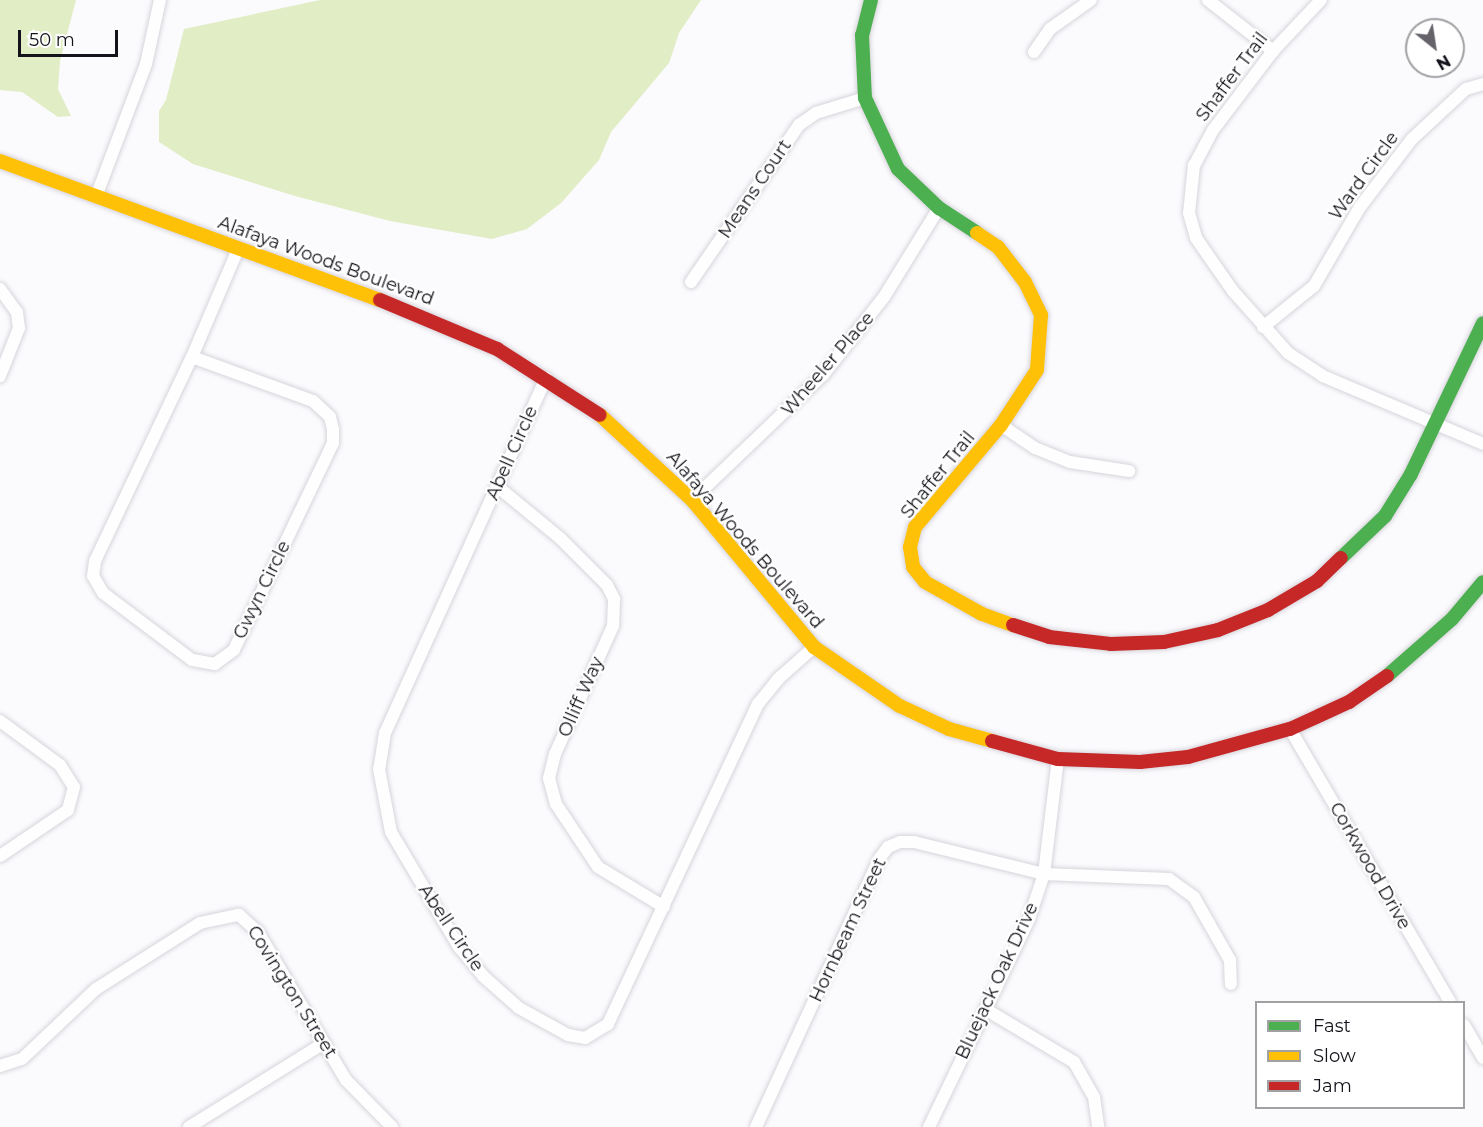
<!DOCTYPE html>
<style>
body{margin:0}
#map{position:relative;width:1483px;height:1127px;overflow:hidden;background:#fbfafd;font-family:Montserrat,sans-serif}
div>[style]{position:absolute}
.green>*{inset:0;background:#e0edc5}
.roads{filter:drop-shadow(0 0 2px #d7d5db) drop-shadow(0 0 2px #d7d5db)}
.street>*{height:12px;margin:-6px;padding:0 6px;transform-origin:6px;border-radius:6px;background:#fefeff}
.fast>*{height:14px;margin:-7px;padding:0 7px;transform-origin:7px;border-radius:7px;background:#4caf50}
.slow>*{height:14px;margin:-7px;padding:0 7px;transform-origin:7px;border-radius:7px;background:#ffc107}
.jam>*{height:14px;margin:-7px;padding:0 7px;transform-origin:7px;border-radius:7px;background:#c62828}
span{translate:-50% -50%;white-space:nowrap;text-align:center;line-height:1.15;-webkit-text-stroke:4.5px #fff;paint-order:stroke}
.street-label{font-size:18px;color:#14121a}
.legend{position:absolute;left:1255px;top:1001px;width:210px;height:108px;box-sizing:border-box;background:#fff;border:2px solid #a1a0a3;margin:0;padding:8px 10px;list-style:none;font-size:18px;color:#14121a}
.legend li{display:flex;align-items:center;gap:12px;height:30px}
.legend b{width:30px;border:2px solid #a1a0a3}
.north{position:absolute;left:1405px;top:18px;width:60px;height:60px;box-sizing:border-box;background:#fff;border:2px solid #a1a0a3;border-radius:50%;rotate:150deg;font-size:16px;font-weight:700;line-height:24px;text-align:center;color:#14121a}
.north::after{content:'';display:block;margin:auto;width:21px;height:27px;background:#656369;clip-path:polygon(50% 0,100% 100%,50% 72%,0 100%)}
.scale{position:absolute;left:18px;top:30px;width:100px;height:27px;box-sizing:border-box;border:3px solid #14121a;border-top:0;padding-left:8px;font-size:18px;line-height:21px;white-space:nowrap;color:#14121a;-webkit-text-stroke:4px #fff;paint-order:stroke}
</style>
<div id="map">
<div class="green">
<div style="clip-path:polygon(0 0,76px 0,60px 61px,58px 89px,71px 116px,58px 117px,22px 92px,0 90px)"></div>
<div style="clip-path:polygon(320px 0,701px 0,679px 33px,669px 63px,611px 132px,599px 160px,561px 203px,527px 229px,492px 239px,390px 221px,295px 196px,193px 164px,159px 142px,159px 111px,166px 100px,184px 29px)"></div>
</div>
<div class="roads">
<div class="street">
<div style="left:1208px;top:0;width:83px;rotate:38.1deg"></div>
<div style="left:1321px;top:0;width:70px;rotate:133.3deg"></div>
<div style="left:1273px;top:51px;width:99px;rotate:127.2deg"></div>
<div style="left:1213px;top:130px;width:40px;rotate:118deg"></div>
<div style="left:1194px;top:165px;width:48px;rotate:95.9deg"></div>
<div style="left:1189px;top:213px;width:26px;rotate:74deg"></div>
<div style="left:1196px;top:238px;width:65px;rotate:55.1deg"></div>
<div style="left:1233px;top:291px;width:83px;rotate:48.4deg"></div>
<div style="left:1288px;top:353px;width:42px;rotate:33.3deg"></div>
<div style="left:1323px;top:376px;width:174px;rotate:23deg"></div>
<div style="left:1034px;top:52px;width:28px;rotate:-55deg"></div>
<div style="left:1050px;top:29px;width:50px;rotate:-35.3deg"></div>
<div style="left:97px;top:194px;width:139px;rotate:-69.3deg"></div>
<div style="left:146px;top:64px;width:66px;rotate:-77.7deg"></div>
<div style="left:691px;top:282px;width:191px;rotate:-55.5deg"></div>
<div style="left:799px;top:125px;width:21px;rotate:-35deg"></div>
<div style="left:816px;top:113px;width:51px;rotate:-17deg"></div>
<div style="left:0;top:289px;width:29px;rotate:54deg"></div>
<div style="left:17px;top:312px;width:16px;rotate:83deg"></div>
<div style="left:19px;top:328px;width:52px;rotate:111.6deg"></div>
<div style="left:1263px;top:327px;width:65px;rotate:-38.8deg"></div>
<div style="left:1314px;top:286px;width:91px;rotate:-59.8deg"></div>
<div style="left:1360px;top:207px;width:86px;rotate:-52.6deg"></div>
<div style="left:1412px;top:139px;width:74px;rotate:-42.8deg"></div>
<div style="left:1466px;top:89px;width:18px;rotate:-16deg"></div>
<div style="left:192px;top:357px;width:129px;rotate:20deg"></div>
<div style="left:313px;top:401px;width:23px;rotate:43deg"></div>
<div style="left:330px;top:417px;width:12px;rotate:76deg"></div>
<div style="left:333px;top:429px;width:14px;rotate:90deg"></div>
<div style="left:333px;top:443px;width:229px;rotate:115.6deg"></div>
<div style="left:234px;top:650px;width:24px;rotate:144deg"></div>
<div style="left:215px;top:664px;width:23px;rotate:-170deg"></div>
<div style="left:192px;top:660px;width:111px;rotate:-143deg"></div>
<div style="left:103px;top:593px;width:20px;rotate:-120deg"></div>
<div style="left:93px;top:576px;width:15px;rotate:-82deg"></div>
<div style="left:95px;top:561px;width:226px;rotate:-64.6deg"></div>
<div style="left:192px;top:357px;width:117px;rotate:-66.9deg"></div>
<div style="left:546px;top:378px;width:390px;rotate:114.4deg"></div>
<div style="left:385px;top:733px;width:36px;rotate:99deg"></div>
<div style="left:379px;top:769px;width:64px;rotate:79.2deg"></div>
<div style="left:391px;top:832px;width:134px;rotate:59.4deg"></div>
<div style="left:459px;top:947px;width:38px;rotate:50deg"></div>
<div style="left:483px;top:976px;width:48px;rotate:41.6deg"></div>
<div style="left:519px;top:1008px;width:56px;rotate:28.9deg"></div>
<div style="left:568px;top:1035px;width:17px;rotate:10deg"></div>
<div style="left:585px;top:1038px;width:27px;rotate:-31deg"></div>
<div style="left:608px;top:1024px;width:353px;rotate:-64.9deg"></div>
<div style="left:758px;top:704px;width:32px;rotate:-51deg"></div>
<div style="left:778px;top:679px;width:48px;rotate:-41.6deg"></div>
<div style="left:1001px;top:425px;width:41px;rotate:34.1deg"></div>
<div style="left:1035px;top:448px;width:38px;rotate:22deg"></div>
<div style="left:1070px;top:462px;width:60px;rotate:8.7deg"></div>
<div style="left:498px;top:487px;width:82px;rotate:39.5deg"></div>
<div style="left:561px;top:539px;width:65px;rotate:45deg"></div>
<div style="left:607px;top:585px;width:16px;rotate:63deg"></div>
<div style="left:614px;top:599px;width:27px;rotate:92deg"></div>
<div style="left:613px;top:626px;width:141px;rotate:114.4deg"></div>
<div style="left:555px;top:754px;width:25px;rotate:104deg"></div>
<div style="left:549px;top:778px;width:27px;rotate:75deg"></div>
<div style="left:556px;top:804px;width:76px;rotate:56.3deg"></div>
<div style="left:598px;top:867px;width:77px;rotate:31.2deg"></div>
<div style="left:692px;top:500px;width:181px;rotate:-43.7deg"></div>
<div style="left:823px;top:375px;width:99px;rotate:-52deg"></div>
<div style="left:884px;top:297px;width:105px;rotate:-58.3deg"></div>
<div style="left:0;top:721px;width:74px;rotate:36.3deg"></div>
<div style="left:60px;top:765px;width:26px;rotate:58deg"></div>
<div style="left:74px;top:787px;width:24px;rotate:105deg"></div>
<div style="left:68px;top:810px;width:82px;rotate:145.9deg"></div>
<div style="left:1290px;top:729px;width:316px;rotate:59.6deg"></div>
<div style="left:985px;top:1009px;width:104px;rotate:30.8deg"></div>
<div style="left:1074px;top:1062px;width:40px;rotate:60.3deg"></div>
<div style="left:1094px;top:1097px;width:30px;rotate:82deg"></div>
<div style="left:1464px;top:1025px;width:38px;rotate:60deg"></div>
<div style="left:0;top:1066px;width:23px;rotate:-18deg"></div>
<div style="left:22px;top:1059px;width:102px;rotate:-43.4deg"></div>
<div style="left:96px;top:989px;width:123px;rotate:-32.4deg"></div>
<div style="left:200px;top:923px;width:40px;rotate:-12deg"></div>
<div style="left:239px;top:915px;width:25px;rotate:42deg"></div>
<div style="left:258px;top:932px;width:172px;rotate:59.3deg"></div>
<div style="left:346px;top:1080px;width:66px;rotate:45.6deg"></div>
<div style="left:189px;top:1127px;width:159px;rotate:-31.9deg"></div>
<div style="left:756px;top:1127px;width:295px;rotate:-65.3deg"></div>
<div style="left:879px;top:859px;width:15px;rotate:-53deg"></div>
<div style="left:888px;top:847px;width:13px;rotate:-23deg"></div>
<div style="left:900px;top:842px;width:14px"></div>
<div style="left:914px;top:842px;width:134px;rotate:13.8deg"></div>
<div style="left:1044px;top:874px;width:125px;rotate:2.3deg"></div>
<div style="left:1169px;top:879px;width:31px;rotate:36deg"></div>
<div style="left:1194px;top:897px;width:73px;rotate:60.3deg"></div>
<div style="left:1230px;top:960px;width:24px;rotate:88deg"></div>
<div style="left:929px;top:1127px;width:231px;rotate:-64.3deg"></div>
<div style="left:1029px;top:919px;width:47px;rotate:-71.6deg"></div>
<div style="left:1044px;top:874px;width:116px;rotate:-83.1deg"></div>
</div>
<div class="fast">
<div style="left:871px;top:0;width:36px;rotate:104deg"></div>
<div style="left:862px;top:35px;width:63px;rotate:87.3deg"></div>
<div style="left:865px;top:98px;width:78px;rotate:65.1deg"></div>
<div style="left:898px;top:169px;width:57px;rotate:43.6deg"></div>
<div style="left:939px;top:208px;width:45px;rotate:33.3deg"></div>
<div style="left:1341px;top:558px;width:61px;rotate:-43.7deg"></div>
<div style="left:1385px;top:516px;width:49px;rotate:-58.2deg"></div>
<div style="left:1411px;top:474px;width:167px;rotate:-64.5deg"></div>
<div style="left:1387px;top:676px;width:86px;rotate:-41.2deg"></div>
<div style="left:1452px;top:619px;width:48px;rotate:-50deg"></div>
</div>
<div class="slow">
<div style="left:0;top:161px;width:405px;rotate:20.1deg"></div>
<div style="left:977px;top:233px;width:25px;rotate:34deg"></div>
<div style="left:998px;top:247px;width:44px;rotate:52.4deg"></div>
<div style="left:1025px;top:282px;width:37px;rotate:64deg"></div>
<div style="left:1041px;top:315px;width:55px;rotate:94.2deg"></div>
<div style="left:1037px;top:370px;width:66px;rotate:123.2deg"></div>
<div style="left:1001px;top:425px;width:133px;rotate:130.1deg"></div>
<div style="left:915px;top:527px;width:21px;rotate:104deg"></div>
<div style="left:910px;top:547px;width:20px;rotate:81deg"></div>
<div style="left:913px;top:567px;width:19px;rotate:51deg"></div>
<div style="left:925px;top:582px;width:65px;rotate:29.3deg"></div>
<div style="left:982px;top:614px;width:33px;rotate:20deg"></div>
<div style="left:600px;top:415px;width:125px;rotate:42.7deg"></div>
<div style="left:692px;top:500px;width:191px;rotate:50.3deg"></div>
<div style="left:814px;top:647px;width:104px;rotate:34.5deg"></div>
<div style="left:900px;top:706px;width:54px;rotate:25.1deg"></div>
<div style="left:949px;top:729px;width:45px;rotate:15.6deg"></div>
</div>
<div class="jam">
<div style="left:380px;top:300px;width:127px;rotate:22.7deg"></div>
<div style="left:497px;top:349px;width:122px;rotate:32.7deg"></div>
<div style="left:1013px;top:625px;width:38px;rotate:18deg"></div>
<div style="left:1049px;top:637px;width:62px;rotate:6.4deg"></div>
<div style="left:1111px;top:644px;width:53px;rotate:-2.2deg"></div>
<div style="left:1164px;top:642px;width:55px;rotate:-12.5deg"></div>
<div style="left:1218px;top:630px;width:54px;rotate:-21.8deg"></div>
<div style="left:1268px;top:610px;width:57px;rotate:-30.6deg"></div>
<div style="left:1317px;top:581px;width:33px;rotate:-44deg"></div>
<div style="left:992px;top:741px;width:68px;rotate:15.3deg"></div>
<div style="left:1058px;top:759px;width:82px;rotate:2.1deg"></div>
<div style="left:1140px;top:762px;width:48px;rotate:-5.9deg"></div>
<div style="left:1188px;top:757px;width:106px;rotate:-15.4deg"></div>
<div style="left:1290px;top:729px;width:65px;rotate:-24.6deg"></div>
<div style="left:1349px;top:702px;width:46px;rotate:-34.4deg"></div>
</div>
</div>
<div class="street-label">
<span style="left:1232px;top:77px;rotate:-53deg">Shaffer Trail</span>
<span style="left:1364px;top:176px;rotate:-54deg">Ward Circle</span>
<span style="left:755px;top:189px;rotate:-56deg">Means Court</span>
<span style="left:326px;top:261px;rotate:20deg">Alafaya Woods Boulevard</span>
<span style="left:828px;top:364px;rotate:-49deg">Wheeler Place</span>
<span style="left:512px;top:453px;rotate:-66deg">Abell Circle</span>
<span style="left:938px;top:475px;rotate:-51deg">Shaffer Trail</span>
<span style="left:745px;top:540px;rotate:49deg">Alafaya Woods Boulevard</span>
<span style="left:262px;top:590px;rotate:-64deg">Gwyn Circle</span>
<span style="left:581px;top:697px;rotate:-66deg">Olliff Way</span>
<span style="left:1370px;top:866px;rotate:60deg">Corkwood Drive</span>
<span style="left:451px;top:928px;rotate:56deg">Abell Circle</span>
<span style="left:848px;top:930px;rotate:-65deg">Hornbeam Street</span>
<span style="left:997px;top:981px;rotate:-65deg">Bluejack Oak Drive</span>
<span style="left:292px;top:992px;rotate:58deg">Covington Street</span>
</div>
<ul class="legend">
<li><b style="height:8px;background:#4caf50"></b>Fast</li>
<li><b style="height:8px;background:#ffc107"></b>Slow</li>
<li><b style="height:8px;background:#c62828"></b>Jam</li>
</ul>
<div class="north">N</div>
<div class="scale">50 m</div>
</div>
